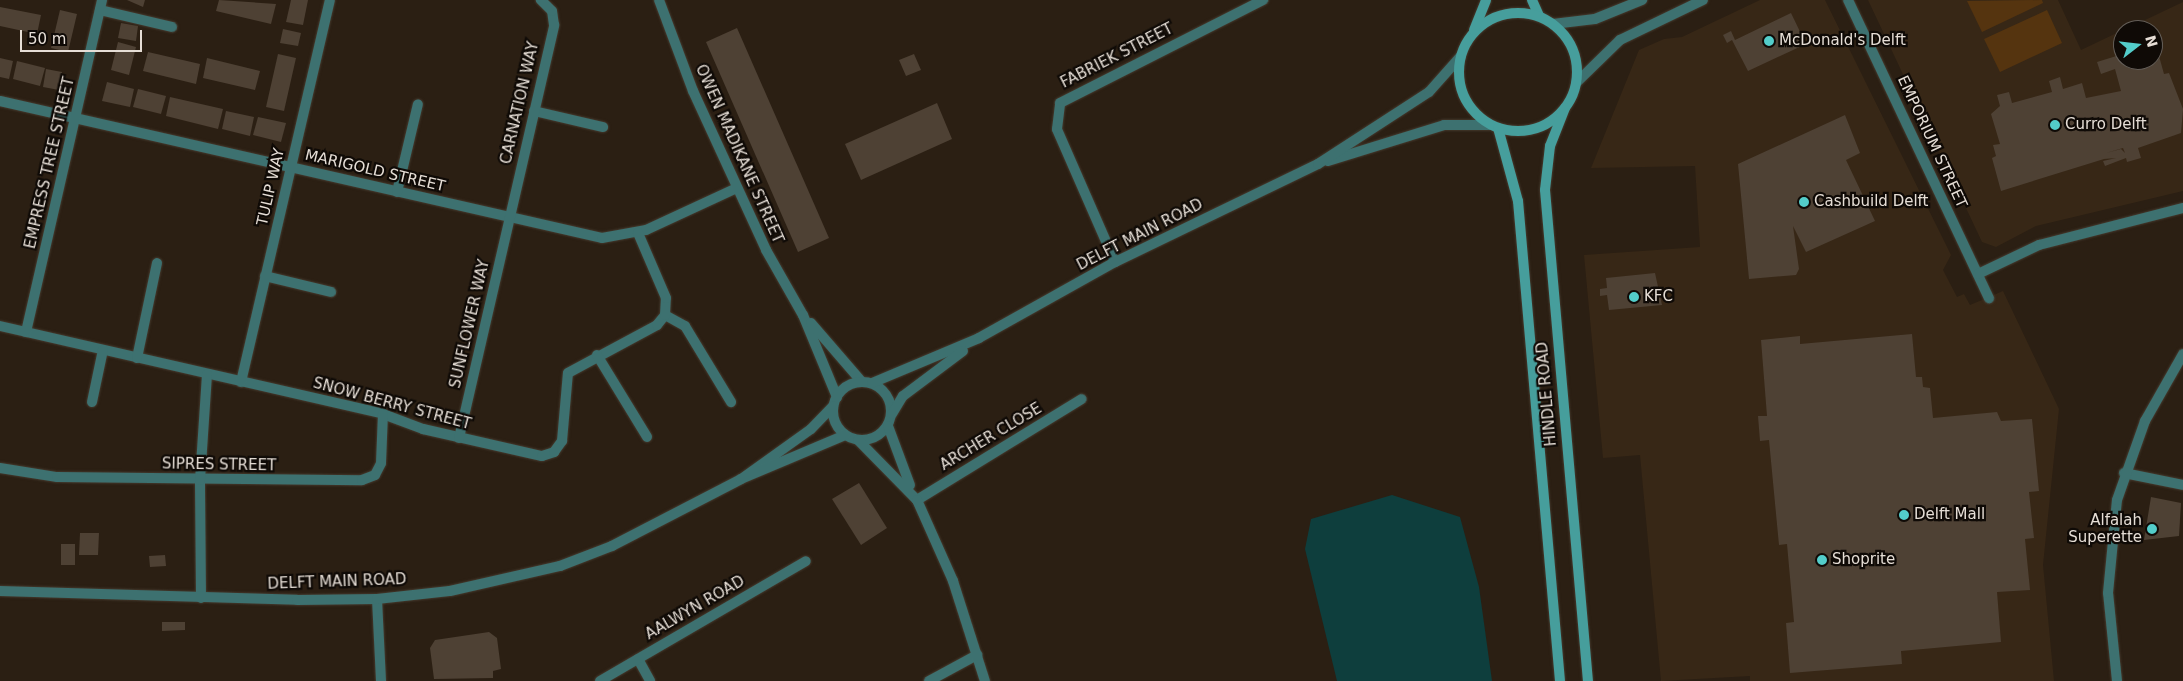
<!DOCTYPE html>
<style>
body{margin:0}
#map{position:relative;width:2183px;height:681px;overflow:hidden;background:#2b1f13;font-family:"DejaVu Sans",sans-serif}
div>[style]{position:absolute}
.built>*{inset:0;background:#372716}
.green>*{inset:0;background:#55340f}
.water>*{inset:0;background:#0e3e3d}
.building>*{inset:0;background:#4e4134}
.roads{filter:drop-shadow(0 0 1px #453a2e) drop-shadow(0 0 1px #453a2e)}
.minor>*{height:10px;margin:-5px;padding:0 5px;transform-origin:5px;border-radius:5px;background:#3d7170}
.tertiary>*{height:10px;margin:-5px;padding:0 5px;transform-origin:5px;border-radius:5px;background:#3d7170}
.tertiary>.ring{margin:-5px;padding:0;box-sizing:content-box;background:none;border:10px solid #3d7170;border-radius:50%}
.secondary>*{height:10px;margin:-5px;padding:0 5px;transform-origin:5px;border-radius:5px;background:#469e9c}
.secondary>.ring{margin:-5px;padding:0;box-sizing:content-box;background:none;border:10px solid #469e9c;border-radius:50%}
.dots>*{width:14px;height:14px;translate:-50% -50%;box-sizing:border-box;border:2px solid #0f0a06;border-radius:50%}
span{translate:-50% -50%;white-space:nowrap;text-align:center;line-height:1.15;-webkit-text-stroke:4.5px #0f0a06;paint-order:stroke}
.poi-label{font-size:15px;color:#e6ded6}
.left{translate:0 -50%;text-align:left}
.right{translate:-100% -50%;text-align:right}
.street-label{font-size:15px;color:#e6ded6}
.north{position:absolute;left:2113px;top:20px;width:50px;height:50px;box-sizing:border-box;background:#0f0a06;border:1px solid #655f59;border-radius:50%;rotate:74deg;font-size:14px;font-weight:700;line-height:20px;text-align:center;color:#e6ded6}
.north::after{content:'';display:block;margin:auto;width:18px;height:22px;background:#53cdca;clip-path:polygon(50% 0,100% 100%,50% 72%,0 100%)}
.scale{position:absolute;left:20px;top:30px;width:122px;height:22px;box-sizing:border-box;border:2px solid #e6ded6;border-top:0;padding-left:6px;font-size:15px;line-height:18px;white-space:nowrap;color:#e6ded6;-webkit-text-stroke:4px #0f0a06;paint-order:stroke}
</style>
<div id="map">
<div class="built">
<div style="clip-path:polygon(1760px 0,1825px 0,1951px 255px,1943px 270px,1957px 297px,1964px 294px,1970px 305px,2003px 291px,2059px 409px,2043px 565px,2054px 681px,1750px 681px,1750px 676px,1661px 681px,1640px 455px,1603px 458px,1584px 255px,1700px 247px,1695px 166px,1591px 168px,1639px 50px,1664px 39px,1682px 37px)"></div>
<div style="clip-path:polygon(1868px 0,2058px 0,2081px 50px,2123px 30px,2123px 60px,2153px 60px,2153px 30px,2124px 30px,2183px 2px,2183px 191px,2036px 226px,1996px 247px,1982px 242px)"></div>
</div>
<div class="green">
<div style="clip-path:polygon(2042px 0,2043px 3px,1982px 32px,1967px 1px)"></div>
<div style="clip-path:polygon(2047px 10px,2062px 43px,2000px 72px,1984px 39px)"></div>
</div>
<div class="water">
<div style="clip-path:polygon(1392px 495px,1460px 517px,1479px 587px,1492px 681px,1337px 681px,1305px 549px,1311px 519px)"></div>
</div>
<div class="building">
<div style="clip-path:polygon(127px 0,145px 0,143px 7px)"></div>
<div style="clip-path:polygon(219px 0,276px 4px,271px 24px,216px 11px)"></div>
<div style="clip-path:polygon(291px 0,308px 0,303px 25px,286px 22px)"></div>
<div style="clip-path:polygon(0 7px,41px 15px,37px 34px,0 26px)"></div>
<div style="clip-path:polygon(60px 10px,77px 14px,68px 52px,51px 48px)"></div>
<div style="clip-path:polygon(1791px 13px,1806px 44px,1748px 71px,1732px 40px,1727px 43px,1723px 35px,1731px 31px,1735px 40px)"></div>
<div style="clip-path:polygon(121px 23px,138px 26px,136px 41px,118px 38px)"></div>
<div style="clip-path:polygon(737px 28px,829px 238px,798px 252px,706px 42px)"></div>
<div style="clip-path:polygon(283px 29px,301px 33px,298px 46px,280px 43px)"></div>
<div style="clip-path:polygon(evenodd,2154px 38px,2164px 74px,2169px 73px,2183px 109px,2181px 133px,2138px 148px,2141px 158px,2127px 162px,2126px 158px,2105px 166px,2103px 161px,2116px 158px,2104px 159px,2001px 191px,1992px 158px,1996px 156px,1993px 145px,2000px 144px,1991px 114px,2000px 106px,1997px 95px,2009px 92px,2012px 103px,2052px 92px,2049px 81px,2060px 77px,2063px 89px,2082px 83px,2086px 98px,2121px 91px,2115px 69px,2101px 74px,2097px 62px,2123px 54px,2123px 60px,2153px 60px,2154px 38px,2123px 148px,2125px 153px,2121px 149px,2106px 153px,2123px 148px)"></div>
<div style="clip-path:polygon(118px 42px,136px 47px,129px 75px,111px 70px)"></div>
<div style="clip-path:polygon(148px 52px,200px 64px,196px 84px,143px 71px)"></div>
<div style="clip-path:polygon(278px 54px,296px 58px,284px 111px,266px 107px)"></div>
<div style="clip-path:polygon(914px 54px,921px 70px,906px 76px,899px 60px)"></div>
<div style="clip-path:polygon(0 58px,13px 61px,9px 79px,0 77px)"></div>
<div style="clip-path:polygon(207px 58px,260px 71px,255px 90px,203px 78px)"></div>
<div style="clip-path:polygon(17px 61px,45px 68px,40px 86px,13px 79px)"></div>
<div style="clip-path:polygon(46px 69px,62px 72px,59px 90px,43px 87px)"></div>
<div style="clip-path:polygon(107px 82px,134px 89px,130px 107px,102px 101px)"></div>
<div style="clip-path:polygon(138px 89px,166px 96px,161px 114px,133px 107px)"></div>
<div style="clip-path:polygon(170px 97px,223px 109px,218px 129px,166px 116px)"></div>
<div style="clip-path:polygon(937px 103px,952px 139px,861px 180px,845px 144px)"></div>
<div style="clip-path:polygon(226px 111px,254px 117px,250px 136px,222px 129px)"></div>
<div style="clip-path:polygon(1845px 115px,1860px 153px,1846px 160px,1875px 221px,1806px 252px,1793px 226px,1799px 269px,1796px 275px,1749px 279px,1738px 164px)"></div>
<div style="clip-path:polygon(258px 117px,286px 123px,281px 142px,253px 135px)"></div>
<div style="clip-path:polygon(1655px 273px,1662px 305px,1609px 310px,1607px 295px,1600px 296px,1600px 289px,1607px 288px,1606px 278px)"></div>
<div style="clip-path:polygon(1912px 334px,1916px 377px,1922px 377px,1923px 387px,1930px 388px,1933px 418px,1997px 412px,2001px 421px,2032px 419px,2039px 491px,2029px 492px,2034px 538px,2025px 539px,2030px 590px,1997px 592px,2001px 642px,1901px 651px,1902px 664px,1790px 673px,1786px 623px,1794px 622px,1787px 544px,1779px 545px,1769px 440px,1760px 441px,1758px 416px,1767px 416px,1761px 340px,1800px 336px,1800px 344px)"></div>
<div style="clip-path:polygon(859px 483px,887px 528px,861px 545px,832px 499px)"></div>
<div style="clip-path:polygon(2151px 497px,2181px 503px,2179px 536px,2144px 540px)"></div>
<div style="clip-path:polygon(80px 533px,99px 533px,98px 555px,79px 555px)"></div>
<div style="clip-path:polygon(61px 544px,75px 544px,75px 565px,61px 565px)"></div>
<div style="clip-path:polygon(165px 555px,166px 566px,150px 567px,149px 556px)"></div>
<div style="clip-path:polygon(162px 622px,185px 622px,185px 630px,162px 631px)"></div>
<div style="clip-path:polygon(489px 632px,497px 638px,501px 669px,493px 671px,493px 678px,434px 679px,430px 648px,435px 640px)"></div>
</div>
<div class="roads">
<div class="minor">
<div style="left:1848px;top:0;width:330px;rotate:64.7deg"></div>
<div style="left:100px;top:10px;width:74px;rotate:13.3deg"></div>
<div style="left:0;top:101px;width:617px;rotate:12.82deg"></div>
<div style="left:602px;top:238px;width:45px;rotate:-10.3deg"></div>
<div style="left:646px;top:230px;width:100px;rotate:-24.8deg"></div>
<div style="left:534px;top:111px;width:71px;rotate:13.1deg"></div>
<div style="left:397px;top:192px;width:90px;rotate:-76.6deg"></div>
<div style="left:1115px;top:262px;width:145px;rotate:-113.6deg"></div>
<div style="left:1057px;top:129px;width:26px;rotate:-83deg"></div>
<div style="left:1060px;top:103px;width:228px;rotate:-26.9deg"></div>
<div style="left:1978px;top:274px;width:68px;rotate:-25.4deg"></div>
<div style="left:2039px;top:245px;width:149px;rotate:-14.4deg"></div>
<div style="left:265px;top:276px;width:68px;rotate:13.6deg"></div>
<div style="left:665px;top:315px;width:23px;rotate:29deg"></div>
<div style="left:685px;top:326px;width:89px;rotate:58.8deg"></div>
<div style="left:0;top:326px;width:393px;rotate:12.9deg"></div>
<div style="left:383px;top:414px;width:43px;rotate:20.6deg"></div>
<div style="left:423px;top:429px;width:122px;rotate:12.8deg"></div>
<div style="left:542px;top:456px;width:13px;rotate:-18deg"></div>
<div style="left:554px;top:452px;width:14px;rotate:-54deg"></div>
<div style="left:562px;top:441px;width:68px;rotate:-85deg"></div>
<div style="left:568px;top:373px;width:101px;rotate:-28.3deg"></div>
<div style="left:657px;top:325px;width:13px;rotate:-51deg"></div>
<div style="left:665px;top:315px;width:17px;rotate:-87deg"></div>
<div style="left:666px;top:298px;width:71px;rotate:-113.3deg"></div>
<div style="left:26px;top:332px;width:341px;rotate:-77.1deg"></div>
<div style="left:597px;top:355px;width:96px;rotate:58.6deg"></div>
<div style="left:137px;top:358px;width:97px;rotate:-78.1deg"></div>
<div style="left:241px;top:382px;width:392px;rotate:-76.9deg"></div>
<div style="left:92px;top:402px;width:53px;rotate:-78.1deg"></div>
<div style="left:459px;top:438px;width:424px;rotate:-77deg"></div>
<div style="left:554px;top:25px;width:14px;rotate:-98deg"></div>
<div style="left:552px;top:11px;width:16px;rotate:-135deg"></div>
<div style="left:0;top:468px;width:58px;rotate:9deg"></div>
<div style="left:57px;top:477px;width:305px;rotate:0.6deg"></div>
<div style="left:362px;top:480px;width:14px;rotate:-21deg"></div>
<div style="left:375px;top:475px;width:13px;rotate:-63deg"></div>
<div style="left:381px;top:463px;width:49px;rotate:-87.7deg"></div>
<div style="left:2124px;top:473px;width:60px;rotate:11.5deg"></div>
<div style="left:917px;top:500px;width:193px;rotate:-31.5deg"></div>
<div style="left:201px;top:598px;width:118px;rotate:-90.5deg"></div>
<div style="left:200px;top:480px;width:106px;rotate:-86.2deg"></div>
<div style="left:377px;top:599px;width:82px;rotate:87.2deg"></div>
<div style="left:638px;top:659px;width:25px;rotate:61deg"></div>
<div style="left:600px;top:681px;width:238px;rotate:-30.2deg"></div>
<div style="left:929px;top:681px;width:55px;rotate:-28.4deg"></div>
<div style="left:2117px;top:681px;width:88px;rotate:-95.8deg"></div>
<div style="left:2108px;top:593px;width:93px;rotate:-84.5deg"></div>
<div style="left:2117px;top:500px;width:84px;rotate:-70.5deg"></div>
<div style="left:2145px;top:421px;width:77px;rotate:-60.4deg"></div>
</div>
<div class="tertiary">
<div style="left:659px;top:0;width:97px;rotate:69.5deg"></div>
<div style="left:693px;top:91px;width:175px;rotate:65.3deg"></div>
<div style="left:766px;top:250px;width:75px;rotate:60.4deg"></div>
<div style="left:803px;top:315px;width:89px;rotate:67.5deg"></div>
<div style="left:1553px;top:24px;width:42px;rotate:-6.8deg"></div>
<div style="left:1595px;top:19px;width:51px;rotate:-22deg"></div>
<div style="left:1576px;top:83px;width:62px;rotate:-44.3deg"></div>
<div style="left:1620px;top:40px;width:92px;rotate:-25.7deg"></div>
<div style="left:1328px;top:161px;width:121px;rotate:-17.2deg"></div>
<div style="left:1444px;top:125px;width:46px"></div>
<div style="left:811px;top:323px;width:78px;rotate:49.2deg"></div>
<div class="ring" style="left:833px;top:382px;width:48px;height:48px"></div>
<div style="left:872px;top:383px;width:116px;rotate:-22.8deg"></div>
<div style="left:979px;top:338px;width:156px;rotate:-29.2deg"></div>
<div style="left:1115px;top:262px;width:225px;rotate:-25.8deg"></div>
<div style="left:1318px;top:164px;width:132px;rotate:-33deg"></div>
<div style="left:1429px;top:92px;width:48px;rotate:-48.4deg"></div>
<div style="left:892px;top:414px;width:21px;rotate:-59deg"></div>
<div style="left:903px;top:396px;width:75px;rotate:-36.9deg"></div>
<div style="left:888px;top:426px;width:63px;rotate:69.6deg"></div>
<div style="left:858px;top:440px;width:84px;rotate:45.5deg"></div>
<div style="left:917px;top:500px;width:89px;rotate:66deg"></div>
<div style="left:953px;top:581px;width:105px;rotate:72.3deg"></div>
<div style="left:744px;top:477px;width:82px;rotate:-35.6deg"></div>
<div style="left:811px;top:429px;width:32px;rotate:-46deg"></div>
<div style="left:0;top:591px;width:297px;rotate:1.7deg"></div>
<div style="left:297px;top:600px;width:80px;rotate:-0.7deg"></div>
<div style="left:377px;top:599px;width:73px;rotate:-6.3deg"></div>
<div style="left:450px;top:591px;width:113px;rotate:-12.8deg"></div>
<div style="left:560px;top:566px;width:56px;rotate:-21deg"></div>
<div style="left:612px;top:546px;width:145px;rotate:-27.4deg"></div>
<div style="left:741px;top:479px;width:113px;rotate:-22.9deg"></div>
</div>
<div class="secondary">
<div style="left:1532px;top:0;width:17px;rotate:66deg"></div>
<div class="ring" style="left:1459px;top:13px;width:108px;height:108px"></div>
<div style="left:1474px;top:30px;width:32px;rotate:-68deg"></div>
<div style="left:1565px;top:108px;width:41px;rotate:111.5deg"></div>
<div style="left:1550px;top:146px;width:44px;rotate:96.5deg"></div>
<div style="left:1545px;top:190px;width:493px;rotate:85deg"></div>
<div style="left:1498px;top:128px;width:76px;rotate:74.7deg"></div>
<div style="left:1518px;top:201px;width:482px;rotate:85deg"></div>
</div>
</div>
<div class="dots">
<div style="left:1769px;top:41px;background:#53cdca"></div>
<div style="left:2055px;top:125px;background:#53cdca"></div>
<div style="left:1804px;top:202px;background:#53cdca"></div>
<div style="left:1634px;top:297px;background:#53cdca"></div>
<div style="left:1904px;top:515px;background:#53cdca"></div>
<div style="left:2152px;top:529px;background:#53cdca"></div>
<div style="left:1822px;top:560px;background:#53cdca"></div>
</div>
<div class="poi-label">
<span class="left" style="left:1779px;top:41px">McDonald's Delft</span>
<span class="left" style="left:2065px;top:125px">Curro Delft</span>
<span class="left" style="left:1814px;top:202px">Cashbuild Delft</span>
<span class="left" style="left:1644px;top:297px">KFC</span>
<span class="left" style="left:1914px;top:515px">Delft Mall</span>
<span class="right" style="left:2142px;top:529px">Alfalah<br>Superette</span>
<span class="left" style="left:1832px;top:560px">Shoprite</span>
</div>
<div class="street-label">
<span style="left:1117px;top:56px;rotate:-27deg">FABRIEK STREET</span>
<span style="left:520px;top:103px;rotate:-77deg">CARNATION WAY</span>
<span style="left:1932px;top:142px;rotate:65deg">EMPORIUM STREET</span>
<span style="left:739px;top:154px;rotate:66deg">OWEN MADIKANE STREET</span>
<span style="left:50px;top:163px;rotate:-77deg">EMPRESS TREE STREET</span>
<span style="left:375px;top:171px;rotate:13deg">MARIGOLD STREET</span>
<span style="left:271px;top:187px;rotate:-77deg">TULIP WAY</span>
<span style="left:1140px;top:235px;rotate:-27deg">DELFT MAIN ROAD</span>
<span style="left:470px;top:324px;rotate:-77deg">SUNFLOWER WAY</span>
<span style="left:1547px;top:394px;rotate:-95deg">HINDLE ROAD</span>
<span style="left:392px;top:404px;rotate:15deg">SNOW BERRY STREET</span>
<span style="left:991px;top:437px;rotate:-31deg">ARCHER CLOSE</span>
<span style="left:219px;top:465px;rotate:1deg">SIPRES STREET</span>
<span style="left:337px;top:582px;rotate:-2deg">DELFT MAIN ROAD</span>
<span style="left:695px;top:608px;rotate:-30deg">AALWYN ROAD</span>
</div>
<div class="north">N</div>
<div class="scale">50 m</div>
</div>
